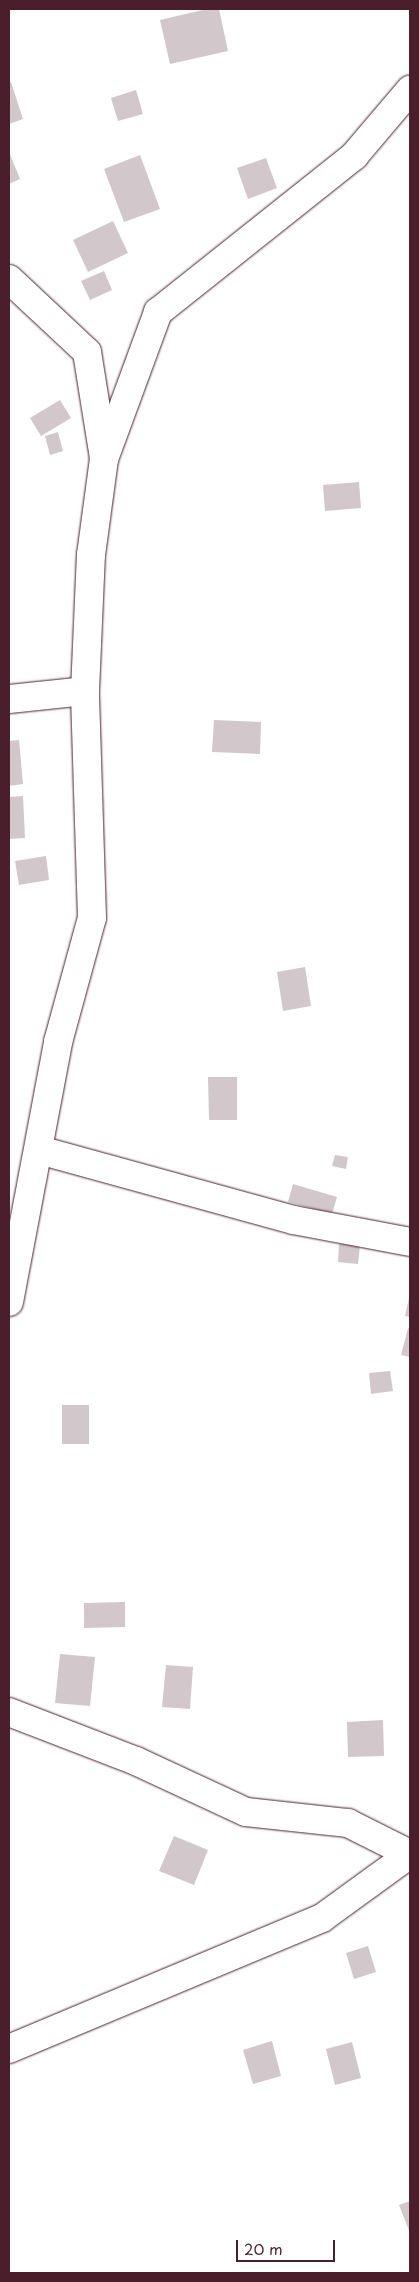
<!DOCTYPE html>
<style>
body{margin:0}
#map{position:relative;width:419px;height:2282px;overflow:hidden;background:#fff;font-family:"Playpen Sans",sans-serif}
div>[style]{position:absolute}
.building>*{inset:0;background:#d2c7cb}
.roads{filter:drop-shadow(0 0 1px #4a1f2b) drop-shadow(0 0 1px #4a1f2b)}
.street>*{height:28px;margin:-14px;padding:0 14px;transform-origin:14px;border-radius:14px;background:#fff}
span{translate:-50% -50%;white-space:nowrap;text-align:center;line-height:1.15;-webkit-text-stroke:4px #fff;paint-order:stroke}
.frame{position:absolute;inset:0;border:10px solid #4a1f2b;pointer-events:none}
.scale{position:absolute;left:236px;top:2240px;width:99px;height:22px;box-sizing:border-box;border:2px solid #4a1f2b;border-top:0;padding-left:6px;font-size:15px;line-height:18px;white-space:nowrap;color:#4a1f2b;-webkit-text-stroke:4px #fff;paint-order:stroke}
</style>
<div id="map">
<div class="building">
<div style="clip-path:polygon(207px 9px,219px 9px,228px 51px,170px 64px,160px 20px)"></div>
<div style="clip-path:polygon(11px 82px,23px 119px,9px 124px,9px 83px)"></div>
<div style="clip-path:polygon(136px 90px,143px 114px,118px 121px,111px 98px)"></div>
<div style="clip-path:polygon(9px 152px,20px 179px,9px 184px)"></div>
<div style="clip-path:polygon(140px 155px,160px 209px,124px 222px,104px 169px)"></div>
<div style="clip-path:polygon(266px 158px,277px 188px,248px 199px,237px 168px)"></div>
<div style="clip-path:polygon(113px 221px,128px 253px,88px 272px,73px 240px)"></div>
<div style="clip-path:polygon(104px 271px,112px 290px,90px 300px,81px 281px)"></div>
<div style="clip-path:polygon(60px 400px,71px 418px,41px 436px,30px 418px)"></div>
<div style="clip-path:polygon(58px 432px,63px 451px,50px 455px,45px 436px)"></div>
<div style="clip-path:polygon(359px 482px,361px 508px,325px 511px,323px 485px)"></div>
<div style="clip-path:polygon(214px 720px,261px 722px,260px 754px,212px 752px)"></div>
<div style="clip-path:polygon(19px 740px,23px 784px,9px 786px,9px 741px)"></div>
<div style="clip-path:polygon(23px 796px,25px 838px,9px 839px,9px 797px)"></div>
<div style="clip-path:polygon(46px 856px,49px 880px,19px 885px,15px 861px)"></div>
<div style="clip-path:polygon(305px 967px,311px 1006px,283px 1011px,277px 972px)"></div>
<div style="clip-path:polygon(208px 1077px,237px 1077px,237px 1120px,209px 1120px)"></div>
<div style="clip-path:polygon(335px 1155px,348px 1157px,346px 1169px,332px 1166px)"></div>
<div style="clip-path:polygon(293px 1184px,337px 1197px,332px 1214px,288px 1202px)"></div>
<div style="clip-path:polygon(339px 1244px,360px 1245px,358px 1264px,338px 1262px)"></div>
<div style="clip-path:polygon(409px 1298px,410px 1298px,410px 1317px,405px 1316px)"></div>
<div style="clip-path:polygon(408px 1328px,410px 1329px,410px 1357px,401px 1355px)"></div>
<div style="clip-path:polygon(390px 1371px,393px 1391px,371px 1394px,369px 1373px)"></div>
<div style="clip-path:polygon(62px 1405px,89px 1405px,89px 1444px,62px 1444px)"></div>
<div style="clip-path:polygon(125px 1602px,125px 1627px,84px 1628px,84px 1603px)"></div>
<div style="clip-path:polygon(60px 1654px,95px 1657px,90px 1706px,55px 1703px)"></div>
<div style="clip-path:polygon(166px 1665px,193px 1667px,190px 1709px,162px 1707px)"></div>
<div style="clip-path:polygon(383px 1720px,384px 1756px,348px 1757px,347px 1722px)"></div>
<div style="clip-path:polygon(174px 1836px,208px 1850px,194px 1885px,159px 1871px)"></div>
<div style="clip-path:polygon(368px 1946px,376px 1972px,354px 1979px,346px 1953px)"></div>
<div style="clip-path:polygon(272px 2041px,281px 2076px,253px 2084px,243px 2050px)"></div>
<div style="clip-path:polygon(352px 2042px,361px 2078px,335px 2085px,326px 2049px)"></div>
<div style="clip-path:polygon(410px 2201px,410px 2233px,399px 2205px)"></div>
</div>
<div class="roads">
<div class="street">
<div style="left:9px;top:279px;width:107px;rotate:43.1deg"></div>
<div style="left:87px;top:352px;width:107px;rotate:80.9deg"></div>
<div style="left:9px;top:699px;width:76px;rotate:-6deg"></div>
<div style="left:39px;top:1150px;width:264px;rotate:15.4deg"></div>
<div style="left:294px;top:1220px;width:118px;rotate:10.7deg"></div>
<div style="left:9px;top:1302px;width:265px;rotate:-79.3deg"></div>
<div style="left:58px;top:1042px;width:129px;rotate:-74.7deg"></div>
<div style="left:92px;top:918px;width:227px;rotate:-91.8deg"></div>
<div style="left:85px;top:691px;width:136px;rotate:-87.5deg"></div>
<div style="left:91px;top:555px;width:97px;rotate:-82.3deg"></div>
<div style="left:104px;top:459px;width:157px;rotate:-69.8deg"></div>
<div style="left:158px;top:312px;width:251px;rotate:-38.5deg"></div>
<div style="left:354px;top:156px;width:87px;rotate:-49.7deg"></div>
<div style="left:9px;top:1712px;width:136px;rotate:21.1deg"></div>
<div style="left:136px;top:1761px;width:121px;rotate:24.9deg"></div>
<div style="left:246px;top:1812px;width:103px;rotate:6.2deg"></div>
<div style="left:348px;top:1823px;width:69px;rotate:26.6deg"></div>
<div style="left:9px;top:2049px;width:339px;rotate:-22.7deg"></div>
<div style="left:322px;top:1918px;width:109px;rotate:-36deg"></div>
</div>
</div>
<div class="frame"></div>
<div class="scale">20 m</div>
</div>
